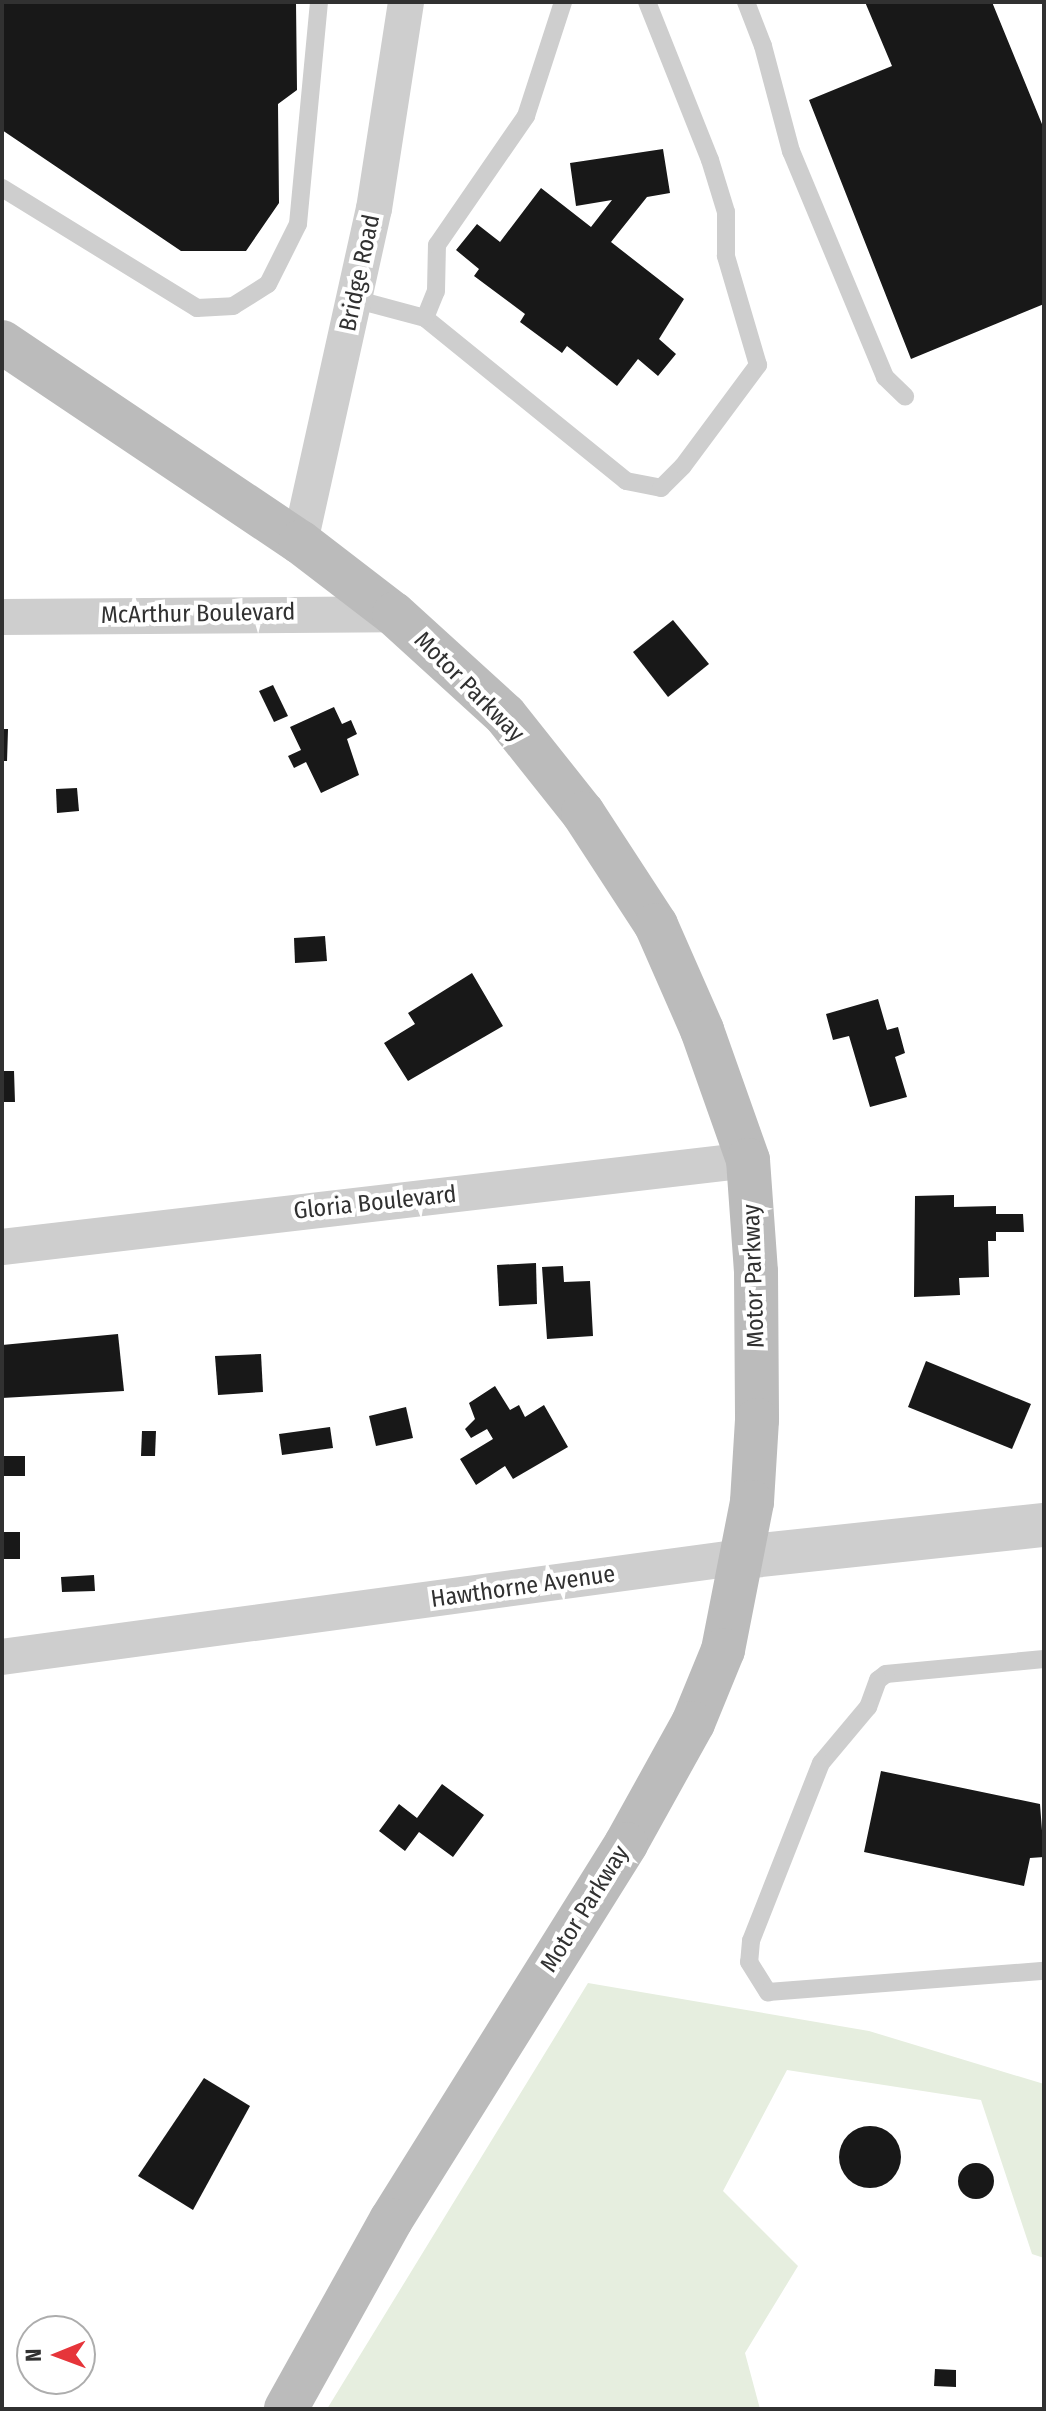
<!DOCTYPE html>
<style>
body{margin:0}
#map{position:relative;width:1046px;height:2411px;overflow:hidden;background:#fff;font-family:"Fira Sans Condensed",sans-serif}
div>[style]{position:absolute}
.green>*{inset:0;background:#e6eedf}
.building>*{inset:0;background:#181818}
.round{border-radius:50%}
.service>*{height:18px;margin:-9px;padding:0 9px;transform-origin:9px;border-radius:9px;background:#cecece}
.minor>*{height:36px;margin:-18px;padding:0 18px;transform-origin:18px;border-radius:18px;background:#cecece}
.tertiary>*{height:44px;margin:-22px;padding:0 22px;transform-origin:22px;border-radius:22px;background:#cecece}
.secondary>*{height:44px;margin:-22px;padding:0 22px;transform-origin:22px;border-radius:22px;background:#bbb}
span{translate:-50% -50%;white-space:nowrap;text-align:center;line-height:1.15;-webkit-text-stroke:8px #fff;paint-order:stroke}
.street-label{font-size:24px;color:#313131}
.frame{position:absolute;inset:0;border:4px solid #313131;pointer-events:none}
.north{position:absolute;left:16px;top:2315px;width:80px;height:80px;box-sizing:border-box;background:#fff;border:2px solid #adadad;border-radius:50%;rotate:269deg;font-size:22px;font-weight:700;line-height:32px;text-align:center;color:#313131}
.north::after{content:'';display:block;margin:auto;width:28px;height:36px;background:#e6353a;clip-path:polygon(50% 0,100% 100%,50% 72%,0 100%)}
</style>
<div id="map">
<div class="green">
<div style="clip-path:polygon(588px 1983px,869px 2031px,1044px 2084px,1044px 2258px,1032px 2254px,981px 2100px,787px 2070px,723px 2191px,798px 2266px,745px 2353px,760px 2409px,327px 2409px)"></div>
</div>
<div class="building">
<div style="clip-path:polygon(2px 2px,296px 2px,297px 90px,278px 104px,279px 203px,246px 251px,181px 251px,2px 130px)"></div>
<div style="clip-path:polygon(865px 2px,992px 2px,1044px 129px,1044px 304px,911px 359px,809px 100px,892px 66px)"></div>
<div style="clip-path:polygon(663px 149px,670px 193px,647px 197px,611px 242px,684px 299px,659px 339px,676px 354px,658px 376px,638px 359px,617px 386px,567px 346px,562px 353px,520px 322px,525px 314px,474px 276px,479px 269px,456px 250px,477px 224px,500px 242px,541px 188px,591px 227px,612px 200px,576px 206px,570px 163px)"></div>
<div style="clip-path:polygon(673px 620px,709px 664px,668px 697px,633px 652px)"></div>
<div style="clip-path:polygon(273px 685px,288px 716px,274px 722px,259px 691px)"></div>
<div style="clip-path:polygon(334px 707px,342px 724px,351px 720px,357px 734px,347px 739px,359px 775px,321px 793px,306px 762px,294px 768px,288px 756px,301px 750px,290px 727px)"></div>
<div style="clip-path:polygon(2px 729px,8px 729px,7px 761px,2px 761px)"></div>
<div style="clip-path:polygon(77px 788px,79px 811px,57px 813px,56px 789px)"></div>
<div style="clip-path:polygon(325px 936px,327px 961px,295px 963px,294px 938px)"></div>
<div style="clip-path:polygon(472px 973px,503px 1026px,408px 1081px,384px 1043px,415px 1024px,408px 1013px)"></div>
<div style="clip-path:polygon(878px 999px,887px 1030px,898px 1027px,905px 1053px,895px 1057px,907px 1097px,870px 1107px,849px 1036px,833px 1040px,826px 1014px)"></div>
<div style="clip-path:polygon(2px 1071px,14px 1071px,15px 1102px,2px 1102px)"></div>
<div style="clip-path:polygon(954px 1195px,954px 1207px,996px 1206px,996px 1214px,1023px 1214px,1024px 1232px,996px 1232px,996px 1241px,988px 1241px,989px 1277px,959px 1278px,960px 1295px,914px 1297px,915px 1196px)"></div>
<div style="clip-path:polygon(536px 1263px,537px 1304px,499px 1306px,497px 1265px)"></div>
<div style="clip-path:polygon(563px 1266px,564px 1282px,590px 1281px,593px 1336px,547px 1339px,542px 1267px)"></div>
<div style="clip-path:polygon(118px 1334px,124px 1391px,2px 1398px,2px 1345px)"></div>
<div style="clip-path:polygon(261px 1354px,263px 1392px,218px 1395px,215px 1356px)"></div>
<div style="clip-path:polygon(926px 1361px,1031px 1404px,1012px 1449px,908px 1407px)"></div>
<div style="clip-path:polygon(495px 1386px,510px 1410px,519px 1405px,525px 1417px,544px 1405px,568px 1447px,513px 1479px,505px 1466px,476px 1485px,460px 1459px,493px 1439px,487px 1429px,471px 1438px,465px 1429px,475px 1419px,469px 1403px)"></div>
<div style="clip-path:polygon(406px 1407px,413px 1438px,376px 1446px,369px 1416px)"></div>
<div style="clip-path:polygon(330px 1427px,333px 1448px,282px 1455px,279px 1434px)"></div>
<div style="clip-path:polygon(142px 1431px,156px 1431px,155px 1456px,141px 1456px)"></div>
<div style="clip-path:polygon(2px 1456px,25px 1456px,25px 1476px,2px 1476px)"></div>
<div style="clip-path:polygon(2px 1532px,20px 1532px,20px 1559px,2px 1559px)"></div>
<div style="clip-path:polygon(94px 1575px,95px 1591px,62px 1592px,61px 1577px)"></div>
<div style="clip-path:polygon(881px 1771px,1040px 1804px,1044px 1857px,1030px 1858px,1024px 1886px,864px 1852px)"></div>
<div style="clip-path:polygon(442px 1784px,484px 1815px,453px 1857px,419px 1832px,405px 1851px,379px 1831px,399px 1804px,417px 1818px)"></div>
<div style="clip-path:polygon(204px 2078px,250px 2106px,193px 2210px,138px 2176px)"></div>
<div class="round" style="left:839px;top:2126px;width:62px;height:62px"></div>
<div class="round" style="left:958px;top:2163px;width:36px;height:36px"></div>
<div style="clip-path:polygon(935px 2369px,956px 2370px,956px 2387px,934px 2386px)"></div>
</div>
<div class="service">
<div style="left:746px;top:2px;width:47px;rotate:68.9deg"></div>
<div style="left:763px;top:46px;width:109px;rotate:75.1deg"></div>
<div style="left:791px;top:151px;width:245px;rotate:67.4deg"></div>
<div style="left:885px;top:377px;width:28px;rotate:44deg"></div>
<div style="left:2px;top:188px;width:229px;rotate:31.6deg"></div>
<div style="left:197px;top:308px;width:36px;rotate:-3deg"></div>
<div style="left:233px;top:306px;width:41px;rotate:-32.2deg"></div>
<div style="left:268px;top:284px;width:67px;rotate:-63.4deg"></div>
<div style="left:298px;top:224px;width:223px;rotate:-84.6deg"></div>
<div style="left:354px;top:299px;width:73px;rotate:15deg"></div>
<div style="left:425px;top:318px;width:259px;rotate:39deg"></div>
<div style="left:626px;top:481px;width:36px;rotate:11deg"></div>
<div style="left:661px;top:488px;width:31px;rotate:-45deg"></div>
<div style="left:683px;top:466px;width:126px;rotate:-53.4deg"></div>
<div style="left:758px;top:365px;width:114px;rotate:-106.4deg"></div>
<div style="left:726px;top:256px;width:44px;rotate:-90deg"></div>
<div style="left:726px;top:212px;width:54px;rotate:-107.1deg"></div>
<div style="left:710px;top:160px;width:170px;rotate:-111.7deg"></div>
<div style="left:425px;top:318px;width:29px;rotate:-68deg"></div>
<div style="left:436px;top:291px;width:46px;rotate:-88.8deg"></div>
<div style="left:437px;top:245px;width:157px;rotate:-55.4deg"></div>
<div style="left:526px;top:116px;width:120px;rotate:-72deg"></div>
<div style="left:1044px;top:1659px;width:159px;rotate:174.6deg"></div>
<div style="left:886px;top:1674px;width:10px;rotate:143deg"></div>
<div style="left:878px;top:1680px;width:29px;rotate:110deg"></div>
<div style="left:868px;top:1707px;width:73px;rotate:130deg"></div>
<div style="left:821px;top:1763px;width:191px;rotate:111.5deg"></div>
<div style="left:751px;top:1941px;width:21px;rotate:95deg"></div>
<div style="left:749px;top:1962px;width:36px;rotate:58deg"></div>
<div style="left:768px;top:1992px;width:277px;rotate:-4.4deg"></div>
</div>
<div class="minor">
<div style="left:300px;top:542px;width:341px;rotate:-77.5deg"></div>
<div style="left:374px;top:209px;width:209px;rotate:-81.2deg"></div>
<div style="left:2px;top:617px;width:392px;rotate:-0.4deg"></div>
<div style="left:2px;top:1247px;width:751px;rotate:-6.65deg"></div>
<div style="left:2px;top:1657px;width:748px;rotate:-7.69deg"></div>
</div>
<div class="tertiary">
<div style="left:743px;top:1557px;width:303px;rotate:-6.1deg"></div>
</div>
<div class="secondary">
<div style="left:2px;top:342px;width:359px;rotate:33.9deg"></div>
<div style="left:300px;top:542px;width:118px;rotate:37.5deg"></div>
<div style="left:394px;top:614px;width:150px;rotate:42.3deg"></div>
<div style="left:505px;top:715px;width:125px;rotate:51.5deg"></div>
<div style="left:583px;top:813px;width:134px;rotate:56.9deg"></div>
<div style="left:656px;top:925px;width:115px;rotate:66.3deg"></div>
<div style="left:702px;top:1030px;width:138px;rotate:70.5deg"></div>
<div style="left:748px;top:1160px;width:112px;rotate:85.9deg"></div>
<div style="left:756px;top:1272px;width:148px;rotate:89.6deg"></div>
<div style="left:757px;top:1420px;width:82px;rotate:93.5deg"></div>
<div style="left:752px;top:1502px;width:151px;rotate:101.1deg"></div>
<div style="left:723px;top:1650px;width:79px;rotate:112.3deg"></div>
<div style="left:693px;top:1723px;width:138px;rotate:119deg"></div>
<div style="left:626px;top:1844px;width:443px;rotate:122deg"></div>
<div style="left:391px;top:2220px;width:216px;rotate:119.1deg"></div>
</div>
<div class="street-label">
<span style="left:360px;top:273px;rotate:-78deg">Bridge Road</span>
<span style="left:198px;top:614px;rotate:-1deg">McArthur Boulevard</span>
<span style="left:469px;top:687px;rotate:45deg">Motor Parkway</span>
<span style="left:375px;top:1203px;rotate:-6deg">Gloria Boulevard</span>
<span style="left:754px;top:1276px;rotate:-92deg">Motor Parkway</span>
<span style="left:523px;top:1587px;rotate:-8deg">Hawthorne Avenue</span>
<span style="left:585px;top:1909px;rotate:-58deg">Motor Parkway</span>
</div>
<div class="frame"></div>
<div class="north">N</div>
</div>
